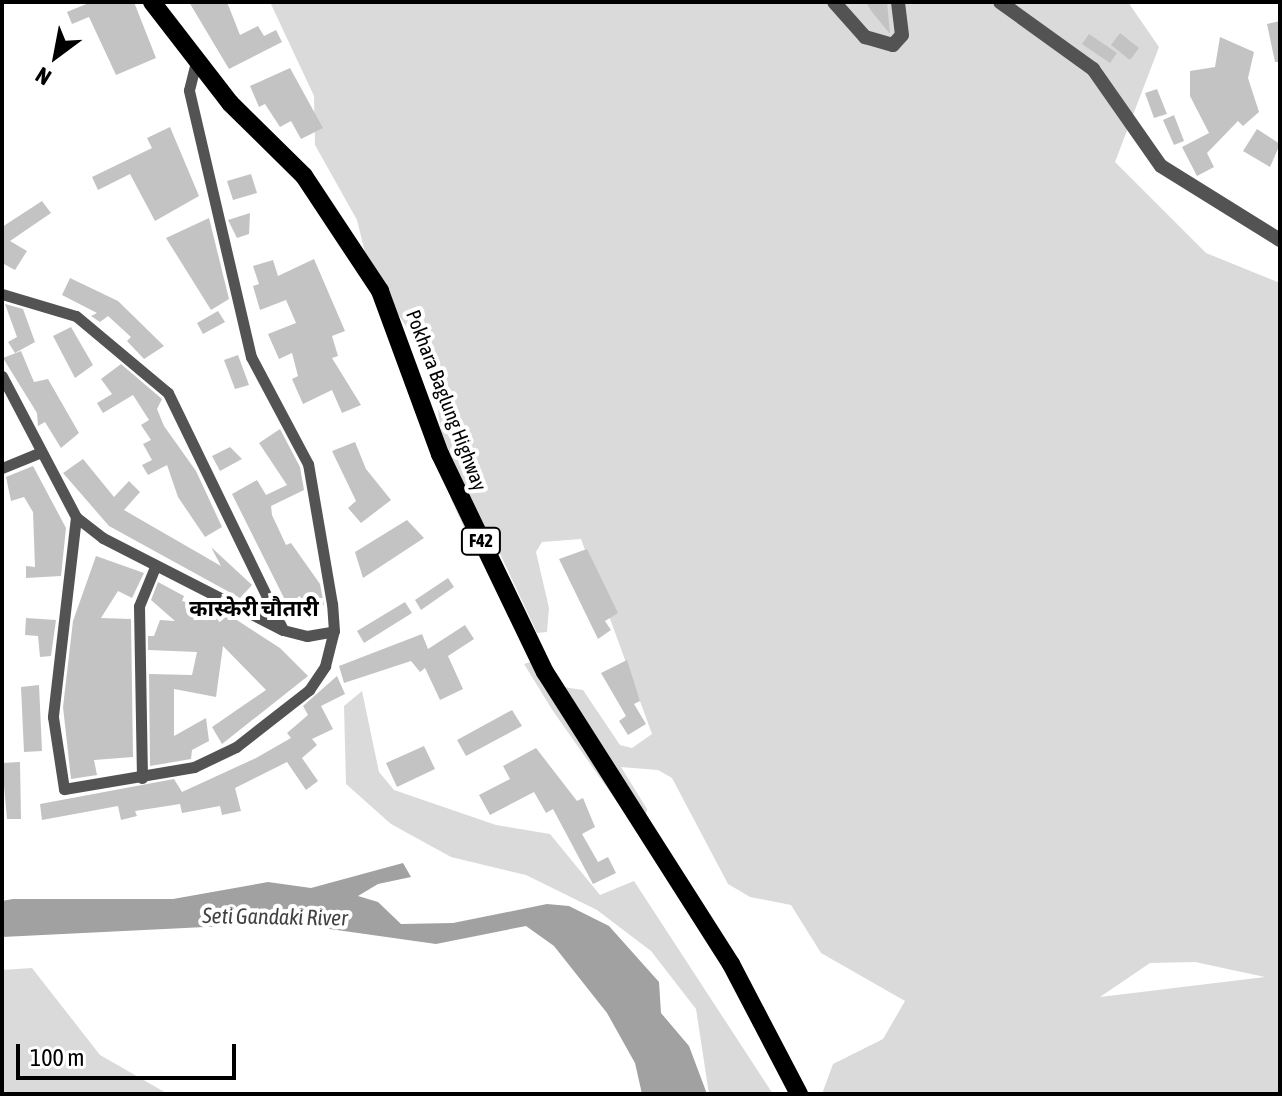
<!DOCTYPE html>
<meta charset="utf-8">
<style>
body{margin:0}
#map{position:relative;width:1282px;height:1096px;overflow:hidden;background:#fff;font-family:"Asap Condensed","Noto Sans Devanagari",sans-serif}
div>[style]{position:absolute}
.green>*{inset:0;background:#dadada}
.water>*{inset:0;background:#a1a1a1}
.building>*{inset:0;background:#c3c3c3}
.minor>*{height:11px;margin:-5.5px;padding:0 5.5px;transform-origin:5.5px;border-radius:5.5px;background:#535353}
.tertiary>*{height:14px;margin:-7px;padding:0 7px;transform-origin:7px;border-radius:7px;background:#535353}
.trunk>*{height:18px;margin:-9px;padding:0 9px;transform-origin:9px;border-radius:9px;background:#000}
span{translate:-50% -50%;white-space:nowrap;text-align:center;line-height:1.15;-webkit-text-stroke:8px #fff;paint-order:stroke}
.shield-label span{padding:2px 6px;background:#fff;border:2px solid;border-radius:6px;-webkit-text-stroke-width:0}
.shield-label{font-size:18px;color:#000;font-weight:700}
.street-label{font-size:20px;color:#000}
.neighbourhood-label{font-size:22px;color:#000;font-weight:700}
.water-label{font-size:22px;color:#424242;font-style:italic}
.frame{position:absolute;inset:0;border:4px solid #000;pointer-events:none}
.north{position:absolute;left:16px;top:16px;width:80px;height:80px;-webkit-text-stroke:6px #fff;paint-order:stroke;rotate:212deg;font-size:22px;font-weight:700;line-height:32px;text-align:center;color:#000}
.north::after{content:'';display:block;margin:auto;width:28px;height:36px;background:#000;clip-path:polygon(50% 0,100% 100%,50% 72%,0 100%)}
.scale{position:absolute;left:16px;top:1044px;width:220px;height:36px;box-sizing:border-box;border:4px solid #000;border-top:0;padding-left:10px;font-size:24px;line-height:28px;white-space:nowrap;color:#000;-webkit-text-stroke:6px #fff;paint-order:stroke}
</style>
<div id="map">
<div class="green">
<div style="clip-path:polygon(evenodd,270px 2px,1128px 2px,1159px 47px,1115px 162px,1206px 253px,1280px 283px,1280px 1094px,822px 1094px,833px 1064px,883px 1039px,905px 1001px,821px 953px,791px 905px,750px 897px,728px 884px,672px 778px,658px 770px,621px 767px,647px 809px,645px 821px,617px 802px,553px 711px,524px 664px,530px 662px,556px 686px,583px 690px,620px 745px,632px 748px,652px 734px,581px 539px,542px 542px,536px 552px,549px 608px,547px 632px,537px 633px,496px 545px,478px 552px,465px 530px,451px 499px,431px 363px,370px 273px,357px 220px,315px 145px,314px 96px,270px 2px,1195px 962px,1265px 977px,1100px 997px,1150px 963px,1195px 962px)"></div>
<div style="clip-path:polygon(362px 691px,379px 772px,394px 790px,496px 825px,550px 834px,600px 895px,634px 881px,773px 1094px,709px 1094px,696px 1009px,651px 951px,597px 910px,526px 875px,451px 857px,391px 824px,346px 784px,344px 706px)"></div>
<div style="clip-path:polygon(32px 968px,100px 1055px,168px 1094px,2px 1094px,2px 970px)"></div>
</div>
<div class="water">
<div style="clip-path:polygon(403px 863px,411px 877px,378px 884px,358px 896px,378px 902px,401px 924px,453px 923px,547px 904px,569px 906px,609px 926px,659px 982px,661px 1013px,689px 1046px,707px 1094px,642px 1094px,635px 1063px,607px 1013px,554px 946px,526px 926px,436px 944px,287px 923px,2px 937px,2px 901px,13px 899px,173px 899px,268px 882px,311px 888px)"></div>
</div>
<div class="building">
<div style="clip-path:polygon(91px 2px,134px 2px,156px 58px,116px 75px,89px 17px,72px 24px,67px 12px)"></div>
<div style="clip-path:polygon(189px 2px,227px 2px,240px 35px,258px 26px,264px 36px,276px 30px,282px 42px,229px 69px)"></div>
<div style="clip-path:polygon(866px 2px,887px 2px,890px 34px,872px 12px)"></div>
<div style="clip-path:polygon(1280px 21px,1280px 62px,1275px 62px,1267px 24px)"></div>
<div style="clip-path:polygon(1120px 33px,1139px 48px,1130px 60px,1111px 45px)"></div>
<div style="clip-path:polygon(1089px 34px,1117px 53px,1110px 63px,1082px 44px)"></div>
<div style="clip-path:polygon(1220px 37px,1254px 52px,1248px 78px,1259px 112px,1243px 126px,1238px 121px,1207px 153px,1214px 167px,1197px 176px,1182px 147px,1209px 133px,1190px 96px,1190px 71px,1215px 67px)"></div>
<div style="clip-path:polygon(290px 68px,323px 128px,301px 139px,291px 121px,280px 127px,265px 104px,259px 107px,250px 86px)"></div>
<div style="clip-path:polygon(1157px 89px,1167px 114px,1154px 118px,1145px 93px)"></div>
<div style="clip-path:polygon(1174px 115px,1184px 141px,1174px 145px,1163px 120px)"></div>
<div style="clip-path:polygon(170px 127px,199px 196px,155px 221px,130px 174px,98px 190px,92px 177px,152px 148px,147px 138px)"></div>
<div style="clip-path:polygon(1257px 129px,1280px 144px,1270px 167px,1243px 151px)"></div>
<div style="clip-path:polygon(251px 174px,257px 193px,233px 200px,227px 181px)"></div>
<div style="clip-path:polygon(42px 201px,51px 213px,10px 241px,27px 251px,15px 270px,2px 263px,2px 227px)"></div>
<div style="clip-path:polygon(250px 213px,249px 234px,237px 238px,228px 220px)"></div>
<div style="clip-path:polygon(209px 218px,229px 299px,211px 310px,166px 238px)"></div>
<div style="clip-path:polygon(314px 259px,345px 331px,332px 336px,338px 356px,332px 358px,361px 405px,342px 413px,332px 390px,303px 404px,292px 379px,298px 376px,292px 353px,279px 359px,268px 334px,296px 323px,286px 300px,260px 310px,253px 286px,259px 284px,253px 266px,273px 260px,278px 276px)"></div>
<div style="clip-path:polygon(70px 278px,118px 301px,164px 346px,144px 359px,127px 341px,131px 337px,108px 316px,100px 322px,91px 316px,97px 313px,62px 295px)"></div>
<div style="clip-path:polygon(5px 304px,23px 309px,35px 342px,15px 353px,8px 342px,17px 337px)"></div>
<div style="clip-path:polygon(218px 311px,225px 322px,203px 334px,197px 323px)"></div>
<div style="clip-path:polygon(71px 327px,93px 365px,75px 378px,53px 336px)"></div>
<div style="clip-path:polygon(21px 351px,34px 382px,48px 379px,79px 433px,61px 448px,45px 422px,38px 426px,37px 413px,3px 358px)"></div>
<div style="clip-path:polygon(238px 355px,249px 385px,235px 389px,224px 360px)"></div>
<div style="clip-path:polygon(121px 364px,162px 399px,157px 409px,164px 426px,196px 471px,222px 527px,205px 537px,178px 497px,167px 465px,148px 475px,142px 465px,152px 460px,143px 444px,151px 440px,141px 425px,149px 420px,133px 395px,103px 413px,97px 403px,112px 394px,101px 379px)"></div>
<div style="clip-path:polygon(280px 429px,300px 467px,304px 490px,271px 506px,272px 515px,286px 545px,291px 543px,320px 584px,324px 605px,308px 612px,300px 596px,287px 604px,232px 494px,257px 480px,266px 495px,287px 485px,259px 443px)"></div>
<div style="clip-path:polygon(355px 442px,366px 469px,391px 500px,361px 523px,348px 508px,356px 501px,332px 451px)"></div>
<div style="clip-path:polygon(230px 447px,242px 459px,220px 471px,212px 456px)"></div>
<div style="clip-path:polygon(83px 459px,114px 497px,129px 481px,140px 492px,124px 510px,221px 566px,211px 547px,252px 585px,240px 598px,109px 526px,63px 473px)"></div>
<div style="clip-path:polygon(33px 466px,66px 528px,61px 576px,26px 578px,26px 566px,35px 567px,33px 512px,24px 497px,11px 501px,6px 477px)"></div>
<div style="clip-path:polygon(407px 520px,424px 538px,363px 578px,355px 552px)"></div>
<div style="clip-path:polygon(587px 549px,618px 613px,605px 621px,611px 630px,598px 639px,559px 559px)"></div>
<div style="clip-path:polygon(96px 556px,144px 573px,132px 598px,118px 591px,101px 618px,131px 619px,133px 757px,94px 760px,97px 775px,71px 779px,63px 707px,73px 621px)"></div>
<div style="clip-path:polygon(448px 578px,454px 587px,421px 610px,415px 600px)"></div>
<div style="clip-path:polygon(158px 582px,184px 596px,182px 601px,226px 613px,280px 648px,308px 676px,222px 744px,212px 727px,266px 690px,223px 646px,216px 697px,174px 689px,174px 736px,206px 718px,209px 741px,192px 750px,191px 759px,150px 766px,149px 674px,192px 675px,197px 652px,148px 650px,148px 636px,154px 636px,160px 620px,175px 621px,151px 600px)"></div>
<div style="clip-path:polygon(405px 602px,412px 613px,364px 643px,357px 631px)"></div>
<div style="clip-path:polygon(26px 618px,56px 620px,51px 656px,40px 657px,38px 636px,25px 635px)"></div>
<div style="clip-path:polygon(465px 625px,474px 639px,448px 656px,463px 689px,440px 700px,425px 668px,420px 672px,411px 661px,344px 683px,339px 666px,422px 634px,428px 649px)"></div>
<div style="clip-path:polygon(627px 660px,640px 701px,634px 704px,646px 724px,628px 735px,619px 721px,626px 716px,601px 673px)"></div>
<div style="clip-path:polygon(337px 676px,345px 694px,321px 706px,333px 729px,312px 739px,317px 745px,302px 758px,318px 781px,306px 790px,287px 762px,235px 788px,241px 811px,222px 815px,220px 806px,182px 813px,180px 804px,135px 811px,137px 816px,121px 820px,118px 806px,42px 820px,40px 804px,174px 779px,182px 792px,256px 758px,291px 738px,287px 733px,308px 715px,303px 706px)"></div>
<div style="clip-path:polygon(39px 685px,42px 751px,24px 752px,21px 687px)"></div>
<div style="clip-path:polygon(512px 710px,522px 726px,466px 756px,457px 740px)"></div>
<div style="clip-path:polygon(424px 746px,435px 769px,397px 787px,386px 763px)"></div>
<div style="clip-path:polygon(536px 748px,577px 801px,583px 798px,595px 827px,582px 834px,598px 862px,608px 857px,616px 873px,593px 884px,553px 809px,546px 813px,534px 792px,490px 815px,479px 795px,510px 779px,503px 766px)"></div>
<div style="clip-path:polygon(20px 762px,21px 819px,7px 819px,2px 763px)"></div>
</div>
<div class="minor">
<div style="left:2px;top:294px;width:77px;rotate:16.6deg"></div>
<div style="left:76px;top:316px;width:120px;rotate:39.9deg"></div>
<div style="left:168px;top:393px;width:263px;rotate:64.1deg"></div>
<div style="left:2px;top:376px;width:159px;rotate:62.3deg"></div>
<div style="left:76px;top:517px;width:34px;rotate:38deg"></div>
<div style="left:103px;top:538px;width:202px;rotate:27.1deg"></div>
<div style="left:283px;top:630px;width:25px;rotate:14deg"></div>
<div style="left:307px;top:636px;width:27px;rotate:-10deg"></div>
<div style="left:2px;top:468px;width:42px;rotate:-22.3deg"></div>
<div style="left:76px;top:517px;width:201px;rotate:96.6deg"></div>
<div style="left:53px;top:717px;width:73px;rotate:81.3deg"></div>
<div style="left:64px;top:789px;width:132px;rotate:-9.6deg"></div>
<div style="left:194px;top:767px;width:47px;rotate:-25.5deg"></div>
<div style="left:236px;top:747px;width:93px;rotate:-38deg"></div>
<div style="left:309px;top:690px;width:29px;rotate:-56deg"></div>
<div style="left:325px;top:666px;width:36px;rotate:-76deg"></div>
<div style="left:334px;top:631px;width:27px;rotate:-94deg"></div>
<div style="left:332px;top:604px;width:142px;rotate:-99.7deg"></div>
<div style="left:308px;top:464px;width:121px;rotate:-118deg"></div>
<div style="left:251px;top:357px;width:274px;rotate:-103.1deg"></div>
<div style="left:189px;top:90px;width:30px;rotate:-76deg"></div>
<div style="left:142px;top:778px;width:172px;rotate:-91deg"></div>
<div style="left:139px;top:606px;width:42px;rotate:-67.7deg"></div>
</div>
<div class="tertiary">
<div style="left:834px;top:2px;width:47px;rotate:48.5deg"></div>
<div style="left:865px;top:37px;width:29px;rotate:16deg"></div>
<div style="left:893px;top:45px;width:13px;rotate:-48deg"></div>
<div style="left:902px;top:35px;width:33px;rotate:-97deg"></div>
<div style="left:1000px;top:2px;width:115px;rotate:35.8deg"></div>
<div style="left:1093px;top:69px;width:118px;rotate:55deg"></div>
<div style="left:1161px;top:166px;width:140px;rotate:31.9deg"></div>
</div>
<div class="trunk">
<div style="left:152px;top:2px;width:128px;rotate:52.3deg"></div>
<div style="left:230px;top:103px;width:104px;rotate:44.6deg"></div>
<div style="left:304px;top:176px;width:138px;rotate:56.5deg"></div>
<div style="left:380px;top:291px;width:174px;rotate:69.8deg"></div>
<div style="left:440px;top:454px;width:242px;rotate:64.3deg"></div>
<div style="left:545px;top:672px;width:346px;rotate:57.5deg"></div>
<div style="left:731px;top:964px;width:147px;rotate:62.4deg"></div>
</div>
<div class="shield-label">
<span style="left:481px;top:541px">F42</span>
</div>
<div class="street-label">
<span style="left:447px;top:400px;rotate:69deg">Pokhara Baglung Highway</span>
</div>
<div class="neighbourhood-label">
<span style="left:254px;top:609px">कास्केरी चौतारी</span>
</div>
<div class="water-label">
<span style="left:275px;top:917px;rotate:1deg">Seti Gandaki River</span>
</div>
<div class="frame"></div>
<div class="north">N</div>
<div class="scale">100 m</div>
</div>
